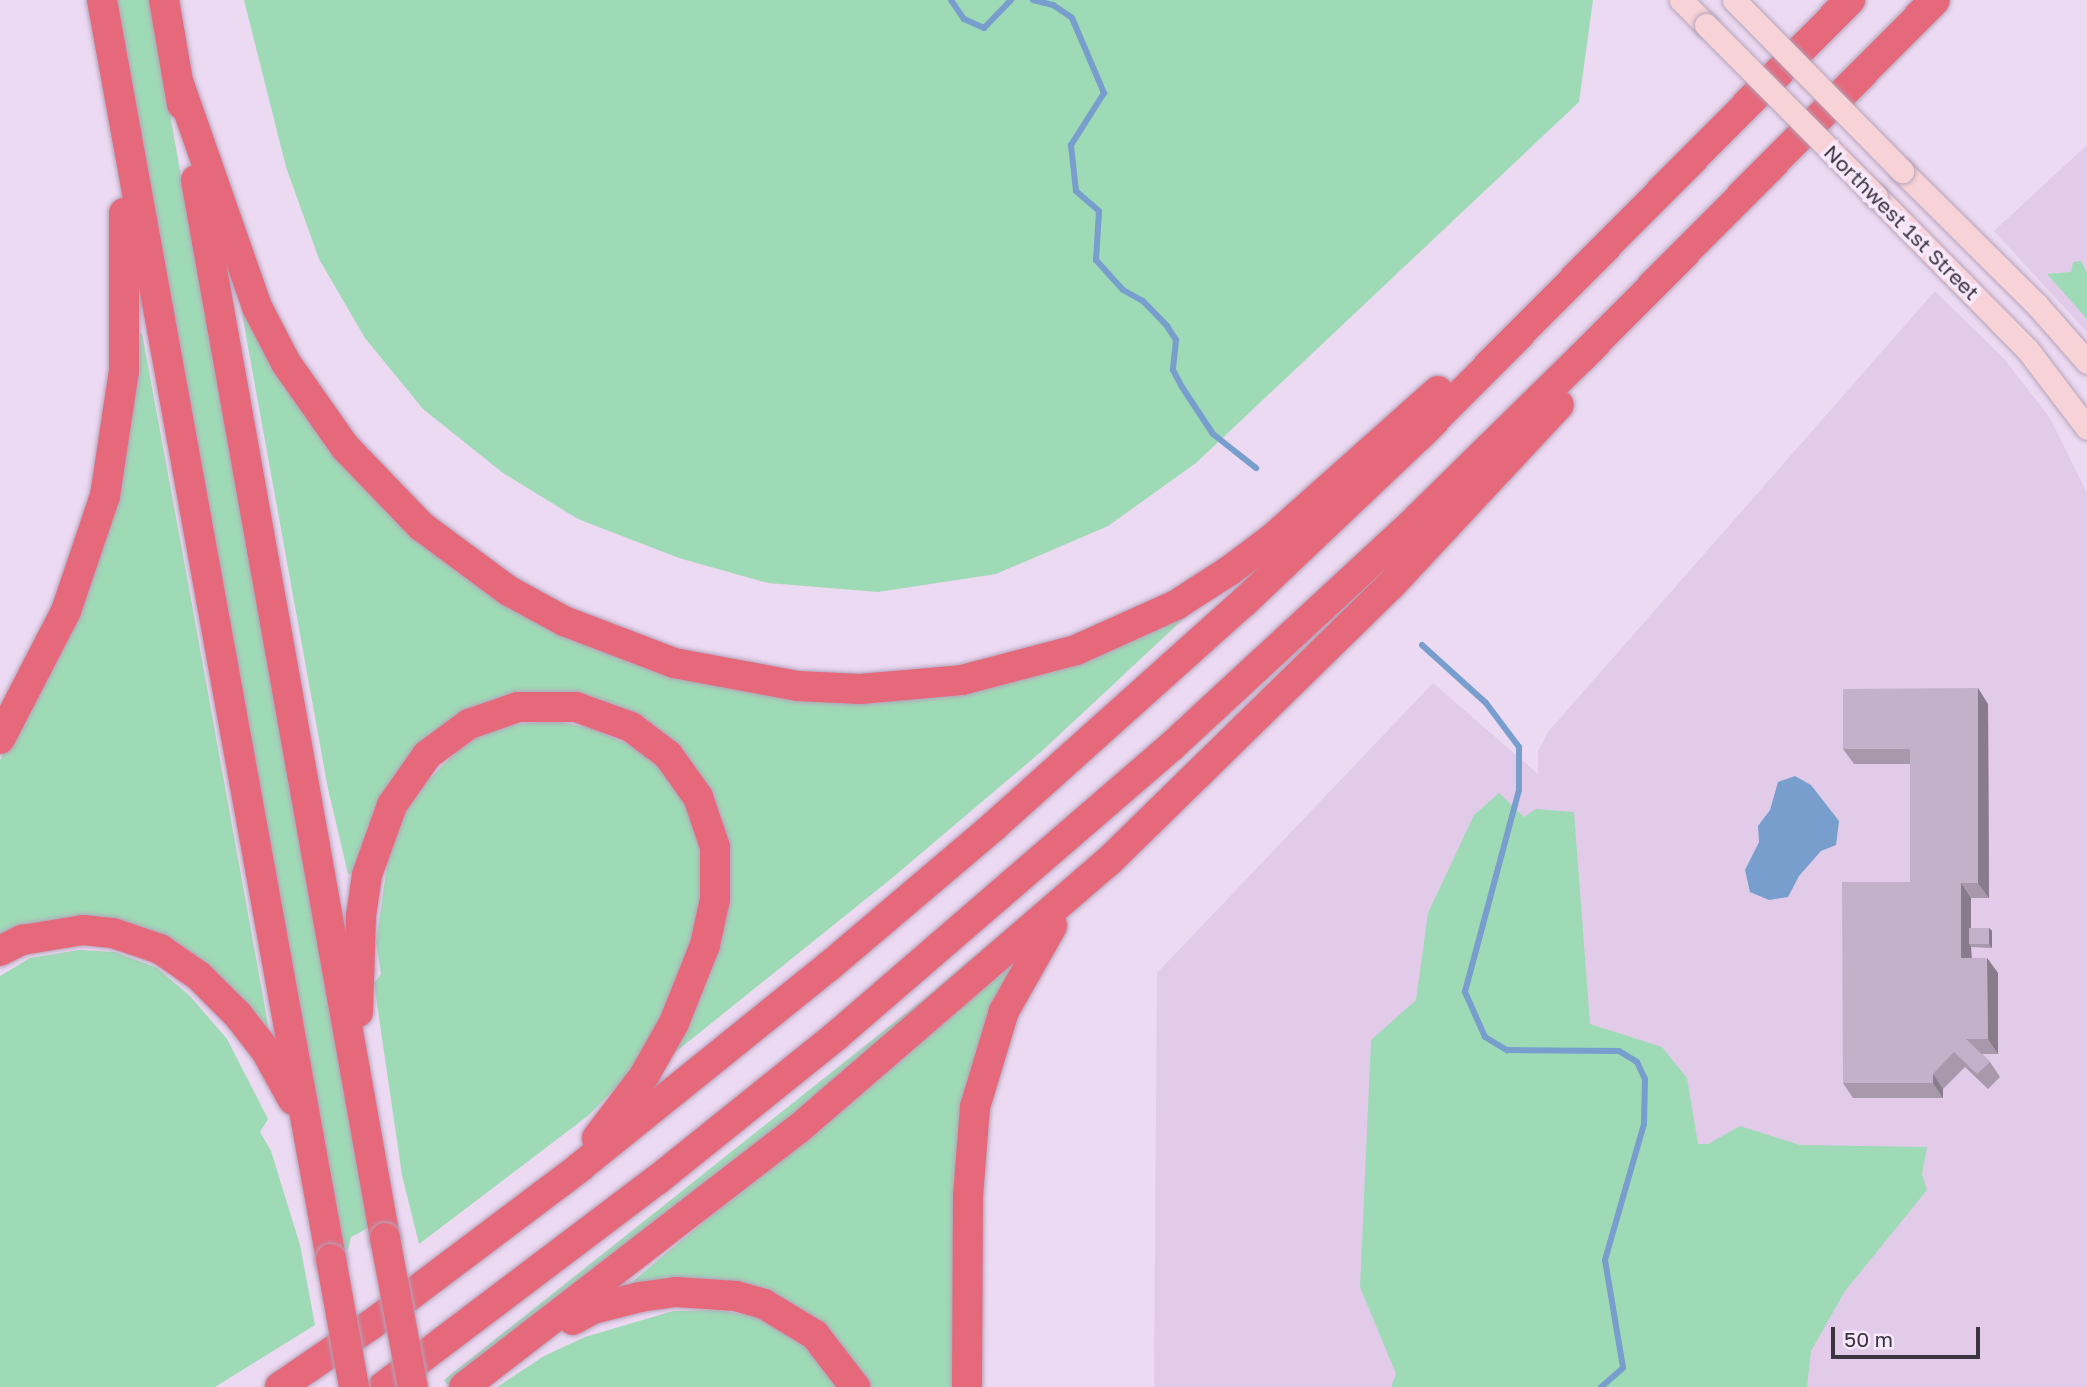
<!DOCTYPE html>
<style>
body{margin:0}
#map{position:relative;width:2087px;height:1387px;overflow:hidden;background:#ecd9f2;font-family:"Golos Text",sans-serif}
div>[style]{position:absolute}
.built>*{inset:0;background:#e1cbe9}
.green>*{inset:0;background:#9fdab6}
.water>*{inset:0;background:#779ecc}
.stream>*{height:6px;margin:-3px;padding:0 3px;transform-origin:3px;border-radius:3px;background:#779ecc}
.roads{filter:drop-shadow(0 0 2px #b4a3ba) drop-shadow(0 0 2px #b4a3ba)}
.secondary>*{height:23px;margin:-11.5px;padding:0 11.5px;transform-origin:11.5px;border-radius:11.5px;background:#f7d2d7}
.highway>*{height:30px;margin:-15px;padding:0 15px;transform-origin:15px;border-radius:15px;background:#e5697b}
.bridges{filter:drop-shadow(0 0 2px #b4a3ba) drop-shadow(0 0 2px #b4a3ba)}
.secondary-bridge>*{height:23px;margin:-11.5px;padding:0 11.5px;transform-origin:11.5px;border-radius:11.5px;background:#f7d2d7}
.highway-bridge>*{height:30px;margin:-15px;padding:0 15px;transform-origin:15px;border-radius:15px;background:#e5697b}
.wall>*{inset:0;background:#a798ac}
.shaded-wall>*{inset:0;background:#887c8c}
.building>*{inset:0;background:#c2b1c8}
span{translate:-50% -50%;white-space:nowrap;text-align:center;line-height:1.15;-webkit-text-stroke:7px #f7e8fc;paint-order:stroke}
.street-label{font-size:21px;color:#3c353f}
.scale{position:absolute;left:1831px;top:1327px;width:149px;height:32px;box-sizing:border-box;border:4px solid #3c353f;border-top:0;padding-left:9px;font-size:21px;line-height:24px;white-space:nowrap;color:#3c353f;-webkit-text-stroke:5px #f7e8fc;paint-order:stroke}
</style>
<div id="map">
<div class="built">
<div style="clip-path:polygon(2087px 145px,2087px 332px,1994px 231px)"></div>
<div style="clip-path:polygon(1935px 291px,2005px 360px,2050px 418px,2087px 493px,2087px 1387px,1154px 1387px,1157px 973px,1433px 683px,1538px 774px,1538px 751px,1548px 732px)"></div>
</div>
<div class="green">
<div style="clip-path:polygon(117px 0,150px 0,176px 148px,368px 1228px,351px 1237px,348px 1249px,342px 1252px)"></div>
<div style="clip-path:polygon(244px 0,1593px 0,1579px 102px,1196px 463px,1108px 526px,996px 574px,878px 592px,768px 583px,679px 558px,578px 519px,503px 473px,423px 409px,365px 338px,319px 259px,286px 167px)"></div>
<div style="clip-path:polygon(2081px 261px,2087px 273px,2087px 319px,2047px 274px,2071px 272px,2073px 262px)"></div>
<div style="clip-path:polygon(237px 286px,299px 401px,539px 619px,861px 696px,1193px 610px,1042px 751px,892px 878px,673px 1054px,715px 960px,727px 867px,640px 722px,457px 719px,353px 874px,348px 874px,328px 789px)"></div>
<div style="clip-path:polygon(142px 333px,187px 577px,275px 1063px,151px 936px,0 943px,0 760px,53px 664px,136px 334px)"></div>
<div style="clip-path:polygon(555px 721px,591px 728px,630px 745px,661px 769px,691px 809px,702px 854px,702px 909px,694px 946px,652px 1039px,623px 1080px,589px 1115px,419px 1244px,402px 1175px,374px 983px,381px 974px,376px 943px,390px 844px,412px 797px,456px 752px,481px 735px,516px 724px)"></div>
<div style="clip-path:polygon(1499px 793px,1524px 817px,1536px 809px,1574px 812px,1590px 1024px,1662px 1047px,1687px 1078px,1698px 1144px,1708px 1144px,1740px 1126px,1800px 1145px,1927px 1147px,1922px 1174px,1927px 1190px,1845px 1291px,1811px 1351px,1807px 1387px,1391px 1387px,1396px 1374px,1360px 1287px,1371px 1040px,1416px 1000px,1428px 913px,1474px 815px)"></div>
<div style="clip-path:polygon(1099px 850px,1103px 854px,854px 1068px,449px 1387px,444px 1380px,930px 994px)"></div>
<div style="clip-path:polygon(79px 950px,115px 952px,157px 968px,190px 996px,227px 1039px,268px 1119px,260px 1132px,271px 1151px,300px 1245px,315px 1325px,215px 1387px,0 1387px,0 976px,30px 958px)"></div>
<div style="clip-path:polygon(1029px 951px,995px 1031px,961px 1387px,866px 1387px,812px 1319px,627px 1286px)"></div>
<div style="clip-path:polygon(718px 1310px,756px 1317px,800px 1342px,838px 1387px,497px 1387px,544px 1356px,585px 1337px,673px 1311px)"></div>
</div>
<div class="water">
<div style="clip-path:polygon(1795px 776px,1811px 785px,1839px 821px,1836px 845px,1821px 851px,1799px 876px,1788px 897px,1769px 900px,1750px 892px,1745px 870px,1759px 842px,1758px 826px,1770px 810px,1778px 782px)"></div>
</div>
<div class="stream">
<div style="left:951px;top:0;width:23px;rotate:56deg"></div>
<div style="left:964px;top:19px;width:22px;rotate:24deg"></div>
<div style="left:984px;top:28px;width:39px;rotate:-46deg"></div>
<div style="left:1033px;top:0;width:21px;rotate:14deg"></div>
<div style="left:1053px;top:5px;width:23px;rotate:34deg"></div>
<div style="left:1072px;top:18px;width:82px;rotate:66.9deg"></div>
<div style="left:1104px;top:93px;width:62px;rotate:122.4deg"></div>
<div style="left:1071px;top:145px;width:46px;rotate:83.8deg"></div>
<div style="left:1076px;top:191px;width:30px;rotate:41deg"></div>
<div style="left:1099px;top:211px;width:49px;rotate:93.5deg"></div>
<div style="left:1096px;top:260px;width:40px;rotate:48deg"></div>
<div style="left:1123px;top:290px;width:23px;rotate:29deg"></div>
<div style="left:1143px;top:301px;width:35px;rotate:46deg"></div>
<div style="left:1167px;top:326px;width:17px;rotate:57deg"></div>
<div style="left:1176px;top:340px;width:30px;rotate:96deg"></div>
<div style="left:1173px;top:370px;width:19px;rotate:62deg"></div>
<div style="left:1182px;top:387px;width:56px;rotate:56.6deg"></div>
<div style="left:1213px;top:434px;width:55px;rotate:38.3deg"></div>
<div style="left:1422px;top:645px;width:86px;rotate:42.2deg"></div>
<div style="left:1486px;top:703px;width:55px;rotate:53.1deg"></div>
<div style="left:1519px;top:747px;width:43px;rotate:90deg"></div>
<div style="left:1519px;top:790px;width:209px;rotate:105deg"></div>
<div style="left:1465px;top:992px;width:49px;rotate:66deg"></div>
<div style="left:1485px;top:1037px;width:26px;rotate:31deg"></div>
<div style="left:1507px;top:1050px;width:112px;rotate:0.5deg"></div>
<div style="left:1619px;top:1051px;width:21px;rotate:31deg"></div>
<div style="left:1637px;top:1062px;width:19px;rotate:65deg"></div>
<div style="left:1645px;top:1079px;width:45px;rotate:91.3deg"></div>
<div style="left:1644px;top:1124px;width:141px;rotate:106deg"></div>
<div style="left:1605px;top:1260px;width:109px;rotate:80.5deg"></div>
<div style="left:1623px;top:1368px;width:29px;rotate:139deg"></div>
</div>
<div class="roads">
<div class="secondary">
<div style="left:1681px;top:0;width:35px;rotate:45deg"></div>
<div style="left:1902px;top:171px;width:190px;rotate:44.8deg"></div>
<div style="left:2037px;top:305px;width:76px;rotate:48.7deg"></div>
<div style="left:1876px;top:196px;width:215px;rotate:45.4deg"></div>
<div style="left:2027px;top:349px;width:99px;rotate:52.8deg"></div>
</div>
<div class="highway">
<div style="left:102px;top:0;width:1280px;rotate:79.69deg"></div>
<div style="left:164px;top:0;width:106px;rotate:80.2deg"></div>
<div style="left:179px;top:84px;width:236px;rotate:70.7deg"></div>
<div style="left:257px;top:307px;width:63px;rotate:62.6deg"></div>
<div style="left:286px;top:363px;width:103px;rotate:54.9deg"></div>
<div style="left:345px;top:447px;width:110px;rotate:46.1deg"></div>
<div style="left:421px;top:526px;width:109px;rotate:36.5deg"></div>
<div style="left:509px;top:591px;width:63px;rotate:28.6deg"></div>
<div style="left:564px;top:621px;width:118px;rotate:20.9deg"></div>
<div style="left:674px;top:663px;width:126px;rotate:10.5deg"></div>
<div style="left:798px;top:686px;width:62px;rotate:2.8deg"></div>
<div style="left:860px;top:689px;width:102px;rotate:-5deg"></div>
<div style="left:962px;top:680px;width:118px;rotate:-14.7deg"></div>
<div style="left:1076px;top:650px;width:110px;rotate:-24.2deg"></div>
<div style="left:1176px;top:605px;width:63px;rotate:-32.7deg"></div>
<div style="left:1229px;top:571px;width:55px;rotate:-36.9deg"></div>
<div style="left:1273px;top:538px;width:221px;rotate:-41.7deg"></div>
<div style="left:196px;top:180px;width:1075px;rotate:79.87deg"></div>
<div style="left:0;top:739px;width:144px;rotate:-62.7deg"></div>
<div style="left:66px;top:611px;width:121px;rotate:-71.3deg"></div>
<div style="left:105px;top:496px;width:126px;rotate:-81.4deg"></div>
<div style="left:124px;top:371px;width:158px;rotate:-90deg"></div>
<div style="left:0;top:951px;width:25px;rotate:-27deg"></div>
<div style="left:22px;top:940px;width:62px;rotate:-9.3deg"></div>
<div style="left:83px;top:930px;width:30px;rotate:6deg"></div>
<div style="left:113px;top:933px;width:50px;rotate:18.8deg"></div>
<div style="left:160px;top:949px;width:47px;rotate:34.7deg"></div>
<div style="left:199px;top:976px;width:55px;rotate:45deg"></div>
<div style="left:238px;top:1015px;width:46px;rotate:52.1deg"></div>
<div style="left:266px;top:1051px;width:56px;rotate:61.1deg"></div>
<div style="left:358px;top:1012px;width:96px;rotate:-88.2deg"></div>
<div style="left:361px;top:916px;width:41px;rotate:-81.7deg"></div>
<div style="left:367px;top:875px;width:74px;rotate:-70.3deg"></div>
<div style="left:392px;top:805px;width:61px;rotate:-55deg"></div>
<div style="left:427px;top:755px;width:52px;rotate:-36.4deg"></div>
<div style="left:469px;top:724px;width:52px;rotate:-19.1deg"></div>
<div style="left:518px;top:707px;width:58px"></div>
<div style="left:576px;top:707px;width:59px;rotate:20deg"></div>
<div style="left:631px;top:727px;width:46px;rotate:37.1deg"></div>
<div style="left:668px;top:755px;width:52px;rotate:54.5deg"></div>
<div style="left:698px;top:797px;width:53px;rotate:71.2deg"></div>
<div style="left:715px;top:847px;width:52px;rotate:90deg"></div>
<div style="left:715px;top:899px;width:47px;rotate:102.3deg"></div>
<div style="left:705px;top:945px;width:84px;rotate:111.7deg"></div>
<div style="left:674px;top:1023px;width:61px;rotate:119.5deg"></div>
<div style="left:644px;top:1076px;width:78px;rotate:127.2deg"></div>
<div style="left:573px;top:1320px;width:23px;rotate:-29deg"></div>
<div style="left:593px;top:1309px;width:49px;rotate:-14.3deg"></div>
<div style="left:640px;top:1297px;width:36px;rotate:-8deg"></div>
<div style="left:676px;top:1292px;width:60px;rotate:3.8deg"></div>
<div style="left:736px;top:1296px;width:29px;rotate:16deg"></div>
<div style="left:764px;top:1304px;width:60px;rotate:31.3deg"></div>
<div style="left:815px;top:1335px;width:66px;rotate:52.4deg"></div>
<div style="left:280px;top:1387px;width:112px;rotate:-34.4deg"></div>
<div style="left:372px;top:1324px;width:261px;rotate:-37deg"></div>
<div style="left:580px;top:1167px;width:319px;rotate:-38.9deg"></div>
<div style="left:828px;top:967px;width:218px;rotate:-40.3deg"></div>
<div style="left:994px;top:826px;width:336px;rotate:-41.9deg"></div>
<div style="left:1244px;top:602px;width:243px;rotate:-43.5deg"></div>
<div style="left:1420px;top:435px;width:612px;rotate:-45.33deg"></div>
<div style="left:383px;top:1387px;width:343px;rotate:-37.1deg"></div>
<div style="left:657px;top:1180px;width:230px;rotate:-38.8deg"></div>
<div style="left:836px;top:1036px;width:444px;rotate:-40.8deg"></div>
<div style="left:1172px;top:746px;width:335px;rotate:-42.8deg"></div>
<div style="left:1418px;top:518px;width:228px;rotate:-44.5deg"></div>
<div style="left:1581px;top:358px;width:503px;rotate:-45.32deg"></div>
<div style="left:464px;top:1387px;width:421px;rotate:-37.7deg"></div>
<div style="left:797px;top:1130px;width:412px;rotate:-40.8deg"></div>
<div style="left:1109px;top:861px;width:395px;rotate:-44.4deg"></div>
<div style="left:1391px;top:585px;width:246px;rotate:-47deg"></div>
<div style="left:967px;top:1387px;width:191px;rotate:-89.7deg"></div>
<div style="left:968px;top:1196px;width:89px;rotate:-85.5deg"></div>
<div style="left:975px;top:1107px;width:100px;rotate:-73.2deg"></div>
<div style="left:1004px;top:1011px;width:98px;rotate:-60.5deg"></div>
</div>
</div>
<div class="bridges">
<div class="secondary-bridge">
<div style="left:1734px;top:0;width:240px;rotate:45.5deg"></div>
<div style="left:1706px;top:25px;width:241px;rotate:45.2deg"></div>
</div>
<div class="highway-bridge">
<div style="left:385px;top:1238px;width:152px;rotate:79.4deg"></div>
<div style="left:331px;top:1259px;width:130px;rotate:79.8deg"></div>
</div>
</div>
<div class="wall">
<div style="clip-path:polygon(1988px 704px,1989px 898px,1971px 898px,1971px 928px,1989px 928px,1992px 931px,1992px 948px,1971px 947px,1972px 958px,1987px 958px,1998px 973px,1998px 1054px,1982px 1054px,1990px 1062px,2000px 1077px,1988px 1089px,1965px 1067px,1943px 1089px,1943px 1098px,1853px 1098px,1843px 1083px,1910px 882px,1910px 764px,1854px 764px,1843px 749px)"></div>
</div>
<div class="shaded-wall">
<div style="clip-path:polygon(1978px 688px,1988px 704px,1989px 898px,1978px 883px)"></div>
<div style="clip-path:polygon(1961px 883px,1971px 898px,1971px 944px,1969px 944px,1971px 947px,1972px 973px,1961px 958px)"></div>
<div style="clip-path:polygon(1989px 928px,1992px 931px,1992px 948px,1989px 944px)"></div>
<div style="clip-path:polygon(1987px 958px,1998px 973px,1998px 1054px,1988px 1039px)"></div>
<div style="clip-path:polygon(1933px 1074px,1943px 1089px,1943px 1098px,1933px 1083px)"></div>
</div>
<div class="building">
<div style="clip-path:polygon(1978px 688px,1978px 883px,1961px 883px,1961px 958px,1987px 958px,1988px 1039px,1966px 1039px,1990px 1062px,1977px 1074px,1954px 1052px,1933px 1074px,1933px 1083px,1843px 1083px,1842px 882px,1910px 882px,1910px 749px,1843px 749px,1843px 689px)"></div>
<div style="clip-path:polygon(1969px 928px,1989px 928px,1989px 944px,1969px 944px)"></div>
</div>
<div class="street-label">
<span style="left:1902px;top:222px;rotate:45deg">Northwest 1st Street</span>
</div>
<div class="scale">50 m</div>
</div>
